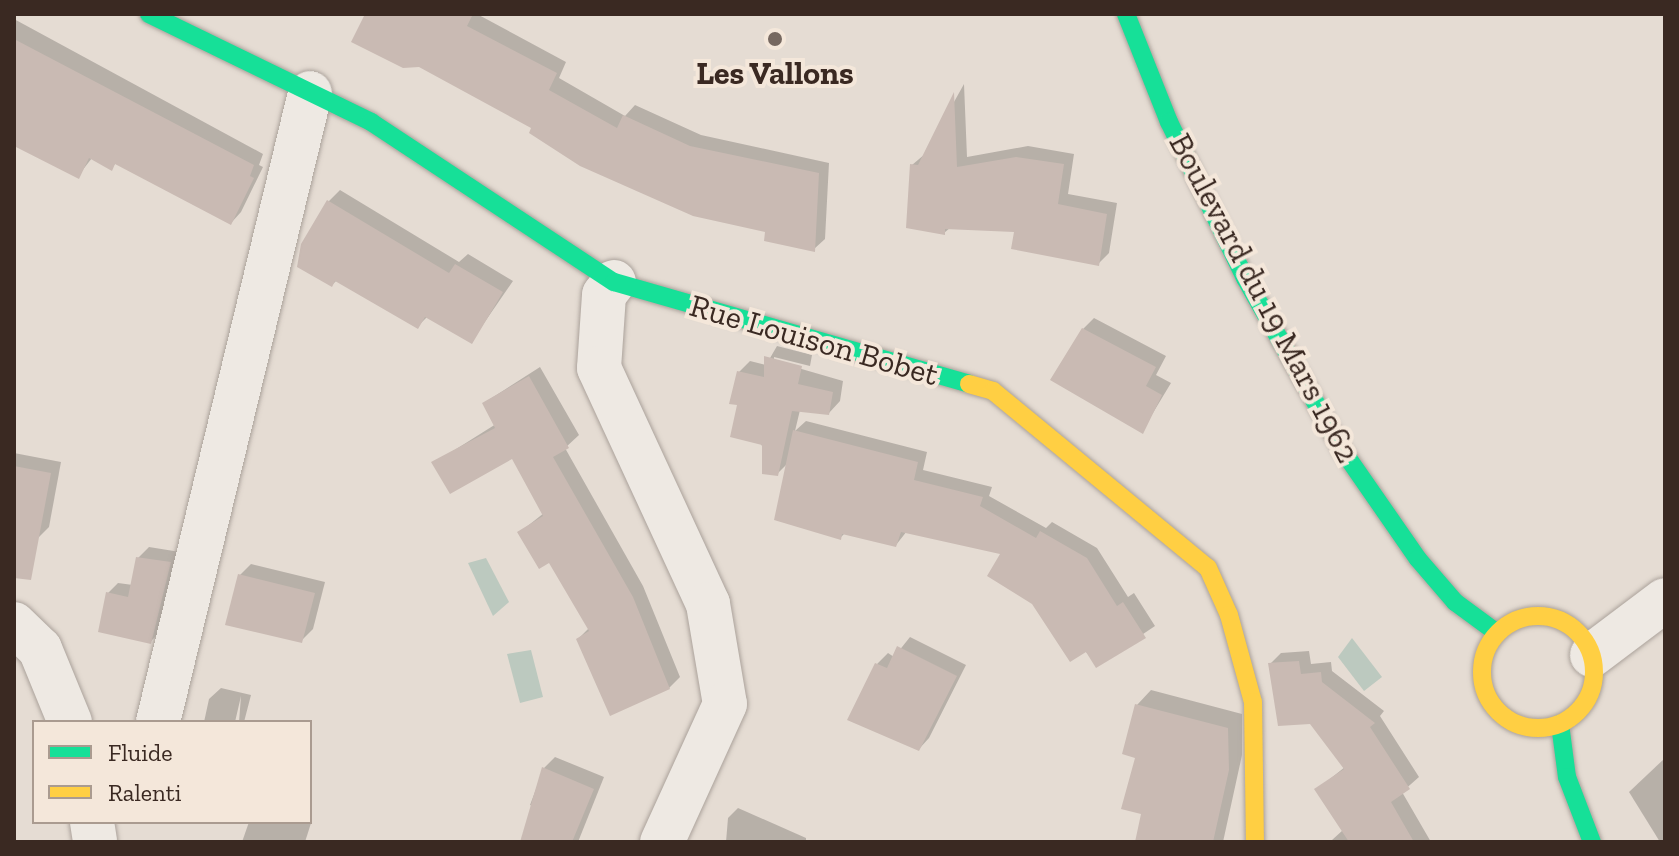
<!DOCTYPE html>
<style>
body{margin:0}
#map{position:relative;width:1679px;height:856px;overflow:hidden;background:#e5dcd3;font-family:"Zilla Slab",serif}
div>[style]{position:absolute}
.water>*{inset:0;background:#bcc9bf}
.shadow>*{inset:0;background:#0003}
.building>*{inset:0;background:#c9bab3}
.roads{filter:drop-shadow(0 0 2px #aba29b) drop-shadow(0 0 2px #aba29b)}
.street>*{height:44px;margin:-22px;padding:0 22px;transform-origin:22px;border-radius:22px;background:#eee9e3}
.fast>*{height:18px;margin:-9px;padding:0 9px;transform-origin:9px;border-radius:9px;background:#16e098}
.slow>*{height:18px;margin:-9px;padding:0 9px;transform-origin:9px;border-radius:9px;background:#ffcf43}
.slow>.ring{margin:-9px;padding:0;box-sizing:content-box;background:none;border:18px solid #ffcf43;border-radius:50%}
.dots>*{width:22px;height:22px;translate:-50% -50%;box-sizing:border-box;border:4px solid #f4e7da;border-radius:50%}
span{translate:-50% -50%;white-space:nowrap;text-align:center;line-height:1.15;-webkit-text-stroke:8px #f4e7da;paint-order:stroke}
.poi-label{font-size:32px;color:#3a2922;font-weight:700}
.street-label{font-size:32px;color:#3a2922}
.frame{position:absolute;inset:0;border:16px solid #3a2922;pointer-events:none}
.legend{position:absolute;left:32px;top:720px;width:280px;height:104px;box-sizing:border-box;background:#f4e7da;border:2px solid #aa9b90;margin:0;padding:10px 14px;list-style:none;font-size:24px;color:#3a2922}
.legend li{display:flex;align-items:center;gap:16px;height:40px}
.legend b{width:40px;border:2px solid #aa9b90}
</style>
<div id="map">
<div class="water">
<div style="clip-path:polygon(486px 558px,509px 602px,493px 616px,468px 563px)"></div>
<div style="clip-path:polygon(1352px 638px,1382px 677px,1364px 691px,1338px 657px)"></div>
<div style="clip-path:polygon(531px 650px,543px 697px,520px 703px,507px 654px)"></div>
</div>
<div class="shadow">
<div style="clip-path:polygon(367px 14px,477px 14px,566px 62px,559px 78px,625px 116px,635px 105px,701px 135px,829px 163px,825px 239px,814px 249px,533px 127px)"></div>
<div style="clip-path:polygon(14px 19px,263px 154px,259px 165px,263px 167px,241px 212px,231px 223px,116px 163px,111px 168px,92px 158px,78px 176px,14px 144px)"></div>
<div style="clip-path:polygon(964px 84px,967px 157px,1028px 146px,1074px 154px,1068px 194px,1117px 203px,1109px 253px,1098px 264px,1016px 230px,951px 227px,944px 233px,912px 165px,925px 154px)"></div>
<div style="clip-path:polygon(340px 190px,459px 262px,468px 254px,513px 281px,471px 342px,428px 316px,418px 326px,337px 280px,332px 285px,329px 201px)"></div>
<div style="clip-path:polygon(1094px 318px,1166px 356px,1156px 375px,1171px 383px,1142px 431px,1083px 329px)"></div>
<div style="clip-path:polygon(777px 346px,812px 355px,810px 366px,774px 357px,774px 361px,843px 381px,840px 401px,829px 413px,800px 410px,795px 431px,806px 421px,927px 452px,923px 470px,992px 487px,989px 496px,1046px 528px,1052px 522px,1097px 548px,1128px 597px,1134px 593px,1155px 626px,1097px 665px,1003px 553px,907px 531px,896px 545px,845px 533px,840px 538px,789px 462px,777px 474px,739px 403px,739px 372px,750px 361px,766px 365px)"></div>
<div style="clip-path:polygon(540px 367px,579px 435px,565px 448px,643px 586px,680px 677px,669px 688px,578px 639px,589px 628px,549px 560px,520px 532px,544px 513px,513px 456px,434px 463px,496px 424px,484px 403px)"></div>
<div style="clip-path:polygon(14px 453px,61px 462px,49px 527px,38px 538px,14px 534px)"></div>
<div style="clip-path:polygon(149px 547px,180px 552px,161px 631px,151px 641px,108px 593px,118px 583px,133px 585px,138px 558px)"></div>
<div style="clip-path:polygon(251px 564px,325px 582px,313px 629px,301px 641px,240px 575px)"></div>
<div style="clip-path:polygon(910px 637px,966px 665px,929px 738px,919px 749px,877px 664px,888px 653px,894px 657px)"></div>
<div style="clip-path:polygon(1309px 651px,1311px 664px,1331px 662px,1332px 671px,1384px 711px,1380px 716px,1419px 777px,1402px 792px,1431px 842px,1332px 840px,1343px 830px,1316px 790px,1345px 767px,1270px 664px,1281px 653px)"></div>
<div style="clip-path:polygon(221px 688px,251px 695px,244px 722px,239px 722px,241px 696px,235px 722px,204px 722px,209px 699px)"></div>
<div style="clip-path:polygon(1151px 690px,1242px 714px,1242px 755px,1223px 842px,1137px 842px,1144px 813px,1137px 705px)"></div>
<div style="clip-path:polygon(555px 757px,604px 777px,578px 842px,523px 842px,535px 807px,530px 805px,544px 768px)"></div>
<div style="clip-path:polygon(1665px 758px,1665px 842px,1660px 842px,1629px 792px)"></div>
<div style="clip-path:polygon(738px 808px,806px 838px,806px 842px,726px 842px,728px 818px)"></div>
<div style="clip-path:polygon(312px 820px,305px 842px,242px 842px,249px 822px)"></div>
</div>
<div class="building">
<div style="clip-path:polygon(365px 14px,473px 14px,467px 26px,557px 73px,549px 90px,617px 128px,623px 115px,690px 146px,819px 173px,815px 252px,764px 241px,765px 232px,693px 216px,580px 166px,529px 133px,531px 128px,419px 67px,403px 68px,351px 42px)"></div>
<div style="clip-path:polygon(14px 39px,254px 165px,250px 176px,254px 178px,231px 225px,115px 164px,112px 171px,89px 158px,79px 179px,14px 146px)"></div>
<div style="clip-path:polygon(954px 92px,957px 167px,1016px 157px,1064px 164px,1058px 204px,1107px 214px,1099px 266px,1011px 249px,1014px 232px,945px 229px,945px 235px,906px 228px,910px 164px,918px 165px)"></div>
<div style="clip-path:polygon(327px 200px,449px 273px,455px 264px,503px 292px,472px 344px,425px 317px,418px 329px,335px 281px,332px 287px,297px 267px,301px 244px)"></div>
<div style="clip-path:polygon(1082px 328px,1156px 367px,1146px 386px,1162px 395px,1143px 434px,1050px 380px)"></div>
<div style="clip-path:polygon(764px 356px,802px 366px,798px 384px,833px 392px,829px 415px,792px 411px,778px 476px,762px 474px,762px 445px,730px 437px,737px 405px,729px 404px,737px 371px,764px 377px)"></div>
<div style="clip-path:polygon(529px 376px,569px 448px,553px 457px,633px 597px,670px 689px,610px 716px,576px 639px,589px 631px,549px 563px,539px 569px,517px 532px,543px 516px,512px 459px,450px 494px,431px 462px,495px 428px,482px 403px)"></div>
<div style="clip-path:polygon(793px 430px,918px 462px,914px 480px,983px 497px,980px 506px,1036px 538px,1040px 531px,1087px 558px,1117px 606px,1123px 602px,1146px 638px,1096px 668px,1086px 652px,1070px 662px,1032px 604px,987px 576px,1000px 554px,901px 532px,896px 547px,842px 534px,841px 540px,774px 520px)"></div>
<div style="clip-path:polygon(14px 466px,51px 473px,31px 580px,14px 578px)"></div>
<div style="clip-path:polygon(136px 557px,171px 562px,151px 644px,98px 632px,106px 592px,128px 597px)"></div>
<div style="clip-path:polygon(238px 574px,315px 593px,302px 643px,225px 625px)"></div>
<div style="clip-path:polygon(897px 646px,957px 676px,919px 751px,847px 720px,875px 663px,887px 668px)"></div>
<div style="clip-path:polygon(1299px 661px,1301px 674px,1321px 672px,1322px 682px,1375px 723px,1370px 727px,1410px 789px,1391px 802px,1414px 842px,1349px 842px,1314px 789px,1344px 769px,1310px 724px,1278px 726px,1268px 663px)"></div>
<div style="clip-path:polygon(1135px 704px,1228px 728px,1229px 770px,1213px 842px,1135px 842px,1141px 814px,1121px 809px,1135px 758px,1122px 754px)"></div>
<div style="clip-path:polygon(542px 767px,594px 789px,572px 842px,520px 842px)"></div>
</div>
<div class="roads">
<div class="street">
<div style="left:614px;top:282px;width:16px;rotate:128deg"></div>
<div style="left:604px;top:295px;width:73px;rotate:93.9deg"></div>
<div style="left:599px;top:368px;width:260px;rotate:65.2deg"></div>
<div style="left:708px;top:604px;width:101px;rotate:80.4deg"></div>
<div style="left:725px;top:704px;width:152px;rotate:114.5deg"></div>
<div style="left:14px;top:624px;width:36px;rotate:44deg"></div>
<div style="left:40px;top:649px;width:79px;rotate:67.7deg"></div>
<div style="left:1592px;top:655px;width:91px;rotate:-37deg"></div>
<div style="left:158px;top:722px;width:647px;rotate:-76.41deg"></div>
<div style="left:92px;top:822px;width:20px;rotate:81deg"></div>
</div>
<div class="fast">
<div style="left:149px;top:14px;width:247px;rotate:25.9deg"></div>
<div style="left:371px;top:122px;width:291px;rotate:33.4deg"></div>
<div style="left:614px;top:282px;width:369px;rotate:16deg"></div>
<div style="left:1126px;top:14px;width:116px;rotate:68.3deg"></div>
<div style="left:1169px;top:122px;width:174px;rotate:64deg"></div>
<div style="left:1245px;top:278px;width:195px;rotate:60.5deg"></div>
<div style="left:1341px;top:448px;width:135px;rotate:55.3deg"></div>
<div style="left:1418px;top:559px;width:57px;rotate:49.3deg"></div>
<div style="left:1455px;top:602px;width:52px;rotate:36.4deg"></div>
<div style="left:1560px;top:724px;width:53px;rotate:82.5deg"></div>
<div style="left:1567px;top:777px;width:70px;rotate:69deg"></div>
</div>
<div class="slow">
<div style="left:969px;top:384px;width:25px;rotate:16deg"></div>
<div style="left:993px;top:391px;width:278px;rotate:39.5deg"></div>
<div style="left:1208px;top:568px;width:51px;rotate:65.9deg"></div>
<div style="left:1229px;top:615px;width:90px;rotate:74.6deg"></div>
<div style="left:1253px;top:702px;width:140px;rotate:89.2deg"></div>
<div class="ring" style="left:1482px;top:616px;width:94px;height:94px"></div>
</div>
</div>
<div class="dots">
<div style="left:775px;top:39px;background:#766860"></div>
</div>
<div class="poi-label">
<span style="left:775px;top:73px">Les Vallons</span>
</div>
<div class="street-label">
<span style="left:1264px;top:298px;rotate:62deg">Boulevard du 19 Mars 1962</span>
<span style="left:814px;top:340px;rotate:16deg">Rue Louison Bobet</span>
</div>
<div class="frame"></div>
<ul class="legend">
<li><b style="height:10px;background:#16e098"></b>Fluide</li>
<li><b style="height:10px;background:#ffcf43"></b>Ralenti</li>
</ul>
</div>
